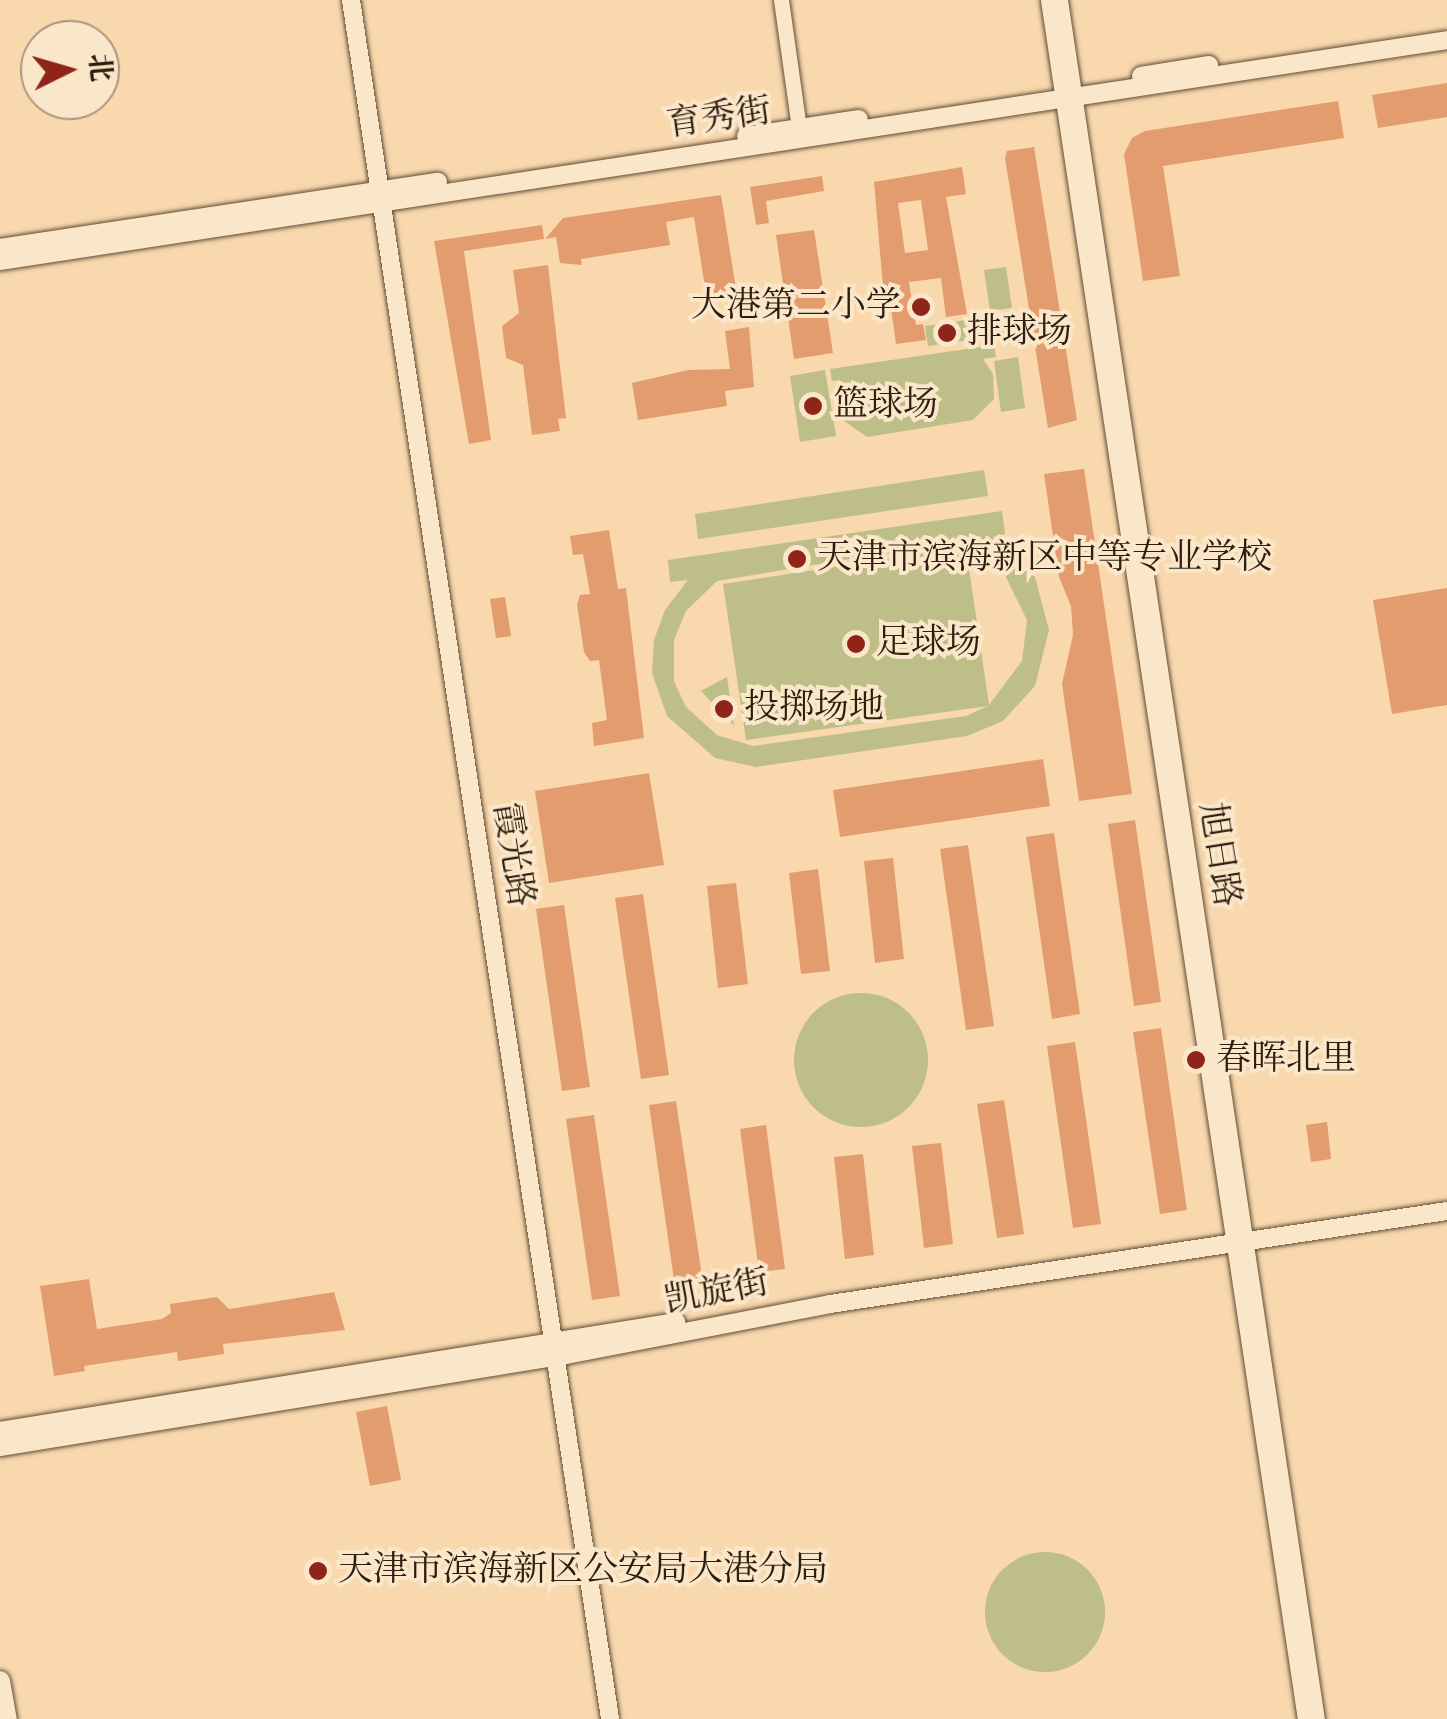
<!DOCTYPE html>
<meta charset="utf-8">
<style>
body{margin:0}
#map{position:relative;width:1447px;height:1719px;overflow:hidden;background:#f8d8ac;font-family:Vollkorn,"Noto Serif SC",serif}
div>[style]{position:absolute}
.green>*{inset:0;background:#bebe89}
.round{border-radius:50%}
.building>*{inset:0;background:#e39c6e}
.roads{filter:drop-shadow(0 0 2px #614c37) drop-shadow(0 0 2px #614c37)}
.minor>*{height:15px;margin:-7.5px;padding:0 7.5px;transform-origin:7.5px;border-radius:7.5px;background:#fae6c9}
.tertiary>*{height:18px;margin:-9px;padding:0 9px;transform-origin:9px;border-radius:9px;background:#fae6c9}
.secondary>*{height:20px;margin:-10px;padding:0 10px;transform-origin:10px;border-radius:10px;background:#fae6c9}
.dots>*{width:28px;height:28px;translate:-50% -50%;box-sizing:border-box;border:5px solid #fae6c9;border-radius:50%}
span{translate:-50% -50%;white-space:nowrap;text-align:center;line-height:1.15;-webkit-text-stroke:8px #fae6c9;paint-order:stroke}
.street-label{font-size:35px;color:#2f1d10}
.poi-label{font-size:35px;color:#2f1d10}
.right{translate:-100% -50%;text-align:right}
.left{translate:0 -50%;text-align:left}
.north{position:absolute;left:20px;top:20px;width:100px;height:100px;box-sizing:border-box;background:#fae6c9;border:2px solid #a9967f;border-radius:50%;rotate:85deg;font-size:28px;font-weight:700;line-height:40px;text-align:center;color:#2f1d10}
.north::after{content:'';display:block;margin:auto;width:35px;height:45px;background:#8f2418;clip-path:polygon(50% 0,100% 100%,50% 72%,0 100%)}
</style>
<div id="map">
<div class="green">
<div style="clip-path:polygon(1006px 267px,1012px 308px,990px 311px,984px 270px)"></div>
<div style="clip-path:polygon(1012px 313px,1015px 334px,974px 340px,971px 319px)"></div>
<div style="clip-path:polygon(966px 320px,969px 340px,928px 346px,925px 326px)"></div>
<div style="clip-path:polygon(994px 345px,996px 357px,983px 359px,993px 374px,994px 399px,973px 420px,867px 437px,837px 416px,840px 381px,832px 381px,830px 369px)"></div>
<div style="clip-path:polygon(1018px 357px,1025px 408px,1001px 412px,994px 361px)"></div>
<div style="clip-path:polygon(825px 370px,836px 436px,800px 442px,790px 376px)"></div>
<div style="clip-path:polygon(984px 470px,988px 496px,698px 539px,695px 514px)"></div>
<div style="clip-path:polygon(evenodd,1002px 511px,1005px 534px,993px 537px,1035px 577px,1049px 630px,1035px 686px,1003px 721px,967px 736px,756px 767px,715px 758px,667px 716px,652px 673px,654px 640px,665px 610px,688px 580px,670px 582px,668px 560px,1002px 511px,940px 544px,966px 547px,723px 584px,746px 740px,988px 706px,966px 716px,753px 746px,717px 735px,686px 707px,674px 681px,674px 640px,686px 611px,717px 581px,940px 544px,1002px 511px,966px 548px,1002px 569px,1027px 620px,1022px 661px,989px 705px,966px 548px)"></div>
<div style="clip-path:polygon(727px 677px,734px 726px,701px 691px)"></div>
<div class="round" style="left:794px;top:993px;width:134px;height:134px"></div>
<div class="round" style="left:985px;top:1552px;width:120px;height:120px"></div>
</div>
<div class="building">
<div style="clip-path:polygon(1447px 83px,1447px 117px,1378px 128px,1372px 95px)"></div>
<div style="clip-path:polygon(1338px 101px,1344px 138px,1163px 166px,1180px 276px,1143px 281px,1124px 154px,1132px 138px,1145px 131px)"></div>
<div style="clip-path:polygon(1034px 147px,1077px 420px,1048px 428px,1005px 158px,1007px 151px)"></div>
<div style="clip-path:polygon(evenodd,962px 167px,966px 194px,946px 197px,967px 314px,946px 317px,941px 278px,909px 282px,916px 325px,923px 324px,926px 340px,896px 344px,888px 287px,883px 287px,874px 182px,962px 167px,921px 200px,928px 250px,905px 253px,898px 203px,921px 200px)"></div>
<div style="clip-path:polygon(822px 176px,824px 191px,766px 201px,769px 223px,756px 225px,750px 187px)"></div>
<div style="clip-path:polygon(721px 195px,737px 295px,707px 300px,694px 217px,666px 222px,670px 245px,581px 259px,582px 265px,560px 263px,556px 237px,545px 239px,563px 218px)"></div>
<div style="clip-path:polygon(542px 225px,544px 239px,464px 251px,491px 440px,469px 444px,434px 241px)"></div>
<div style="clip-path:polygon(814px 230px,833px 353px,794px 359px,776px 235px)"></div>
<div style="clip-path:polygon(548px 265px,566px 418px,558px 419px,560px 431px,532px 435px,523px 365px,506px 358px,502px 326px,519px 313px,513px 270px)"></div>
<div style="clip-path:polygon(749px 327px,754px 387px,725px 391px,727px 406px,638px 420px,632px 383px,688px 370px,730px 369px,725px 331px)"></div>
<div style="clip-path:polygon(1084px 469px,1132px 794px,1079px 801px,1062px 684px,1073px 635px,1071px 606px,1059px 577px,1044px 474px)"></div>
<div style="clip-path:polygon(609px 530px,618px 589px,626px 588px,644px 738px,594px 746px,592px 723px,607px 720px,599px 660px,590px 661px,584px 652px,577px 605px,580px 595px,590px 594px,583px 554px,573px 555px,570px 536px)"></div>
<div style="clip-path:polygon(1447px 588px,1447px 705px,1392px 714px,1373px 600px)"></div>
<div style="clip-path:polygon(505px 597px,511px 636px,496px 638px,490px 599px)"></div>
<div style="clip-path:polygon(1043px 759px,1050px 806px,840px 837px,833px 790px)"></div>
<div style="clip-path:polygon(649px 773px,664px 865px,549px 883px,535px 791px)"></div>
<div style="clip-path:polygon(1135px 820px,1161px 1002px,1134px 1006px,1108px 824px)"></div>
<div style="clip-path:polygon(1054px 833px,1080px 1014px,1052px 1019px,1026px 837px)"></div>
<div style="clip-path:polygon(968px 845px,994px 1026px,966px 1030px,940px 849px)"></div>
<div style="clip-path:polygon(893px 858px,904px 959px,875px 963px,864px 861px)"></div>
<div style="clip-path:polygon(818px 869px,830px 971px,801px 974px,789px 873px)"></div>
<div style="clip-path:polygon(736px 883px,748px 984px,718px 988px,707px 886px)"></div>
<div style="clip-path:polygon(643px 894px,669px 1075px,641px 1079px,615px 898px)"></div>
<div style="clip-path:polygon(564px 905px,590px 1087px,562px 1091px,536px 909px)"></div>
<div style="clip-path:polygon(1161px 1028px,1187px 1210px,1160px 1214px,1133px 1032px)"></div>
<div style="clip-path:polygon(1075px 1042px,1101px 1224px,1073px 1228px,1047px 1046px)"></div>
<div style="clip-path:polygon(1004px 1100px,1024px 1234px,997px 1238px,977px 1104px)"></div>
<div style="clip-path:polygon(676px 1101px,703px 1283px,675px 1287px,649px 1105px)"></div>
<div style="clip-path:polygon(594px 1115px,620px 1296px,592px 1300px,566px 1119px)"></div>
<div style="clip-path:polygon(1327px 1122px,1331px 1159px,1311px 1162px,1306px 1125px)"></div>
<div style="clip-path:polygon(766px 1125px,785px 1269px,759px 1272px,740px 1129px)"></div>
<div style="clip-path:polygon(941px 1143px,953px 1244px,924px 1248px,912px 1146px)"></div>
<div style="clip-path:polygon(863px 1154px,874px 1255px,845px 1259px,834px 1157px)"></div>
<div style="clip-path:polygon(89px 1279px,97px 1329px,162px 1319px,171px 1313px,170px 1304px,217px 1297px,229px 1309px,334px 1292px,345px 1330px,223px 1344px,224px 1354px,178px 1361px,177px 1352px,84px 1366px,85px 1371px,54px 1376px,40px 1286px)"></div>
<div style="clip-path:polygon(387px 1406px,401px 1480px,370px 1486px,356px 1412px)"></div>
</div>
<div class="roads">
<div class="minor">
<div style="left:781px;top:0;width:137px;rotate:82deg"></div>
<div style="left:1048px;top:0;width:1738px;rotate:81.5deg"></div>
<div style="left:1060px;top:0;width:1738px;rotate:81.5deg"></div>
</div>
<div class="tertiary">
<div style="left:351px;top:0;width:1738px;rotate:81.43deg"></div>
<div style="left:1141px;top:76px;width:69px;rotate:-9.2deg"></div>
<div style="left:746px;top:136px;width:114px;rotate:-8.6deg"></div>
<div style="left:0;top:248px;width:443px;rotate:-8.6deg"></div>
<div style="left:0;top:261px;width:1464px;rotate:-8.68deg"></div>
<div style="left:0;top:1431px;width:685px;rotate:-9.16deg"></div>
<div style="left:0;top:1447px;width:573px;rotate:-9.23deg"></div>
<div style="left:566px;top:1355px;width:269px;rotate:-10.9deg"></div>
<div style="left:830px;top:1304px;width:624px;rotate:-8.57deg"></div>
</div>
<div class="secondary">
<div style="left:0;top:1681px;width:39px;rotate:80deg"></div>
</div>
</div>
<div class="dots">
<div style="left:921px;top:307px;background:#8f2418"></div>
<div style="left:947px;top:333px;background:#8f2418"></div>
<div style="left:813px;top:406px;background:#8f2418"></div>
<div style="left:797px;top:559px;background:#8f2418"></div>
<div style="left:856px;top:644px;background:#8f2418"></div>
<div style="left:724px;top:709px;background:#8f2418"></div>
<div style="left:1196px;top:1060px;background:#8f2418"></div>
<div style="left:318px;top:1571px;background:#8f2418"></div>
</div>
<div class="street-label">
<span style="left:719px;top:119px;rotate:-8deg">育秀街</span>
<span style="left:512px;top:855px;rotate:81deg">霞光路</span>
<span style="left:1218px;top:855px;rotate:81deg">旭日路</span>
<span style="left:717px;top:1293px;rotate:-11deg">凯旋街</span>
</div>
<div class="poi-label">
<span class="right" style="left:901px;top:307px">大港第二小学</span>
<span class="left" style="left:967px;top:333px">排球场</span>
<span class="left" style="left:833px;top:406px">篮球场</span>
<span class="left" style="left:817px;top:559px">天津市滨海新区中等专业学校</span>
<span class="left" style="left:876px;top:644px">足球场</span>
<span class="left" style="left:744px;top:709px">投掷场地</span>
<span class="left" style="left:1216px;top:1060px">春晖北里</span>
<span class="left" style="left:338px;top:1571px">天津市滨海新区公安局大港分局</span>
</div>
<div class="north">北</div>
</div>
